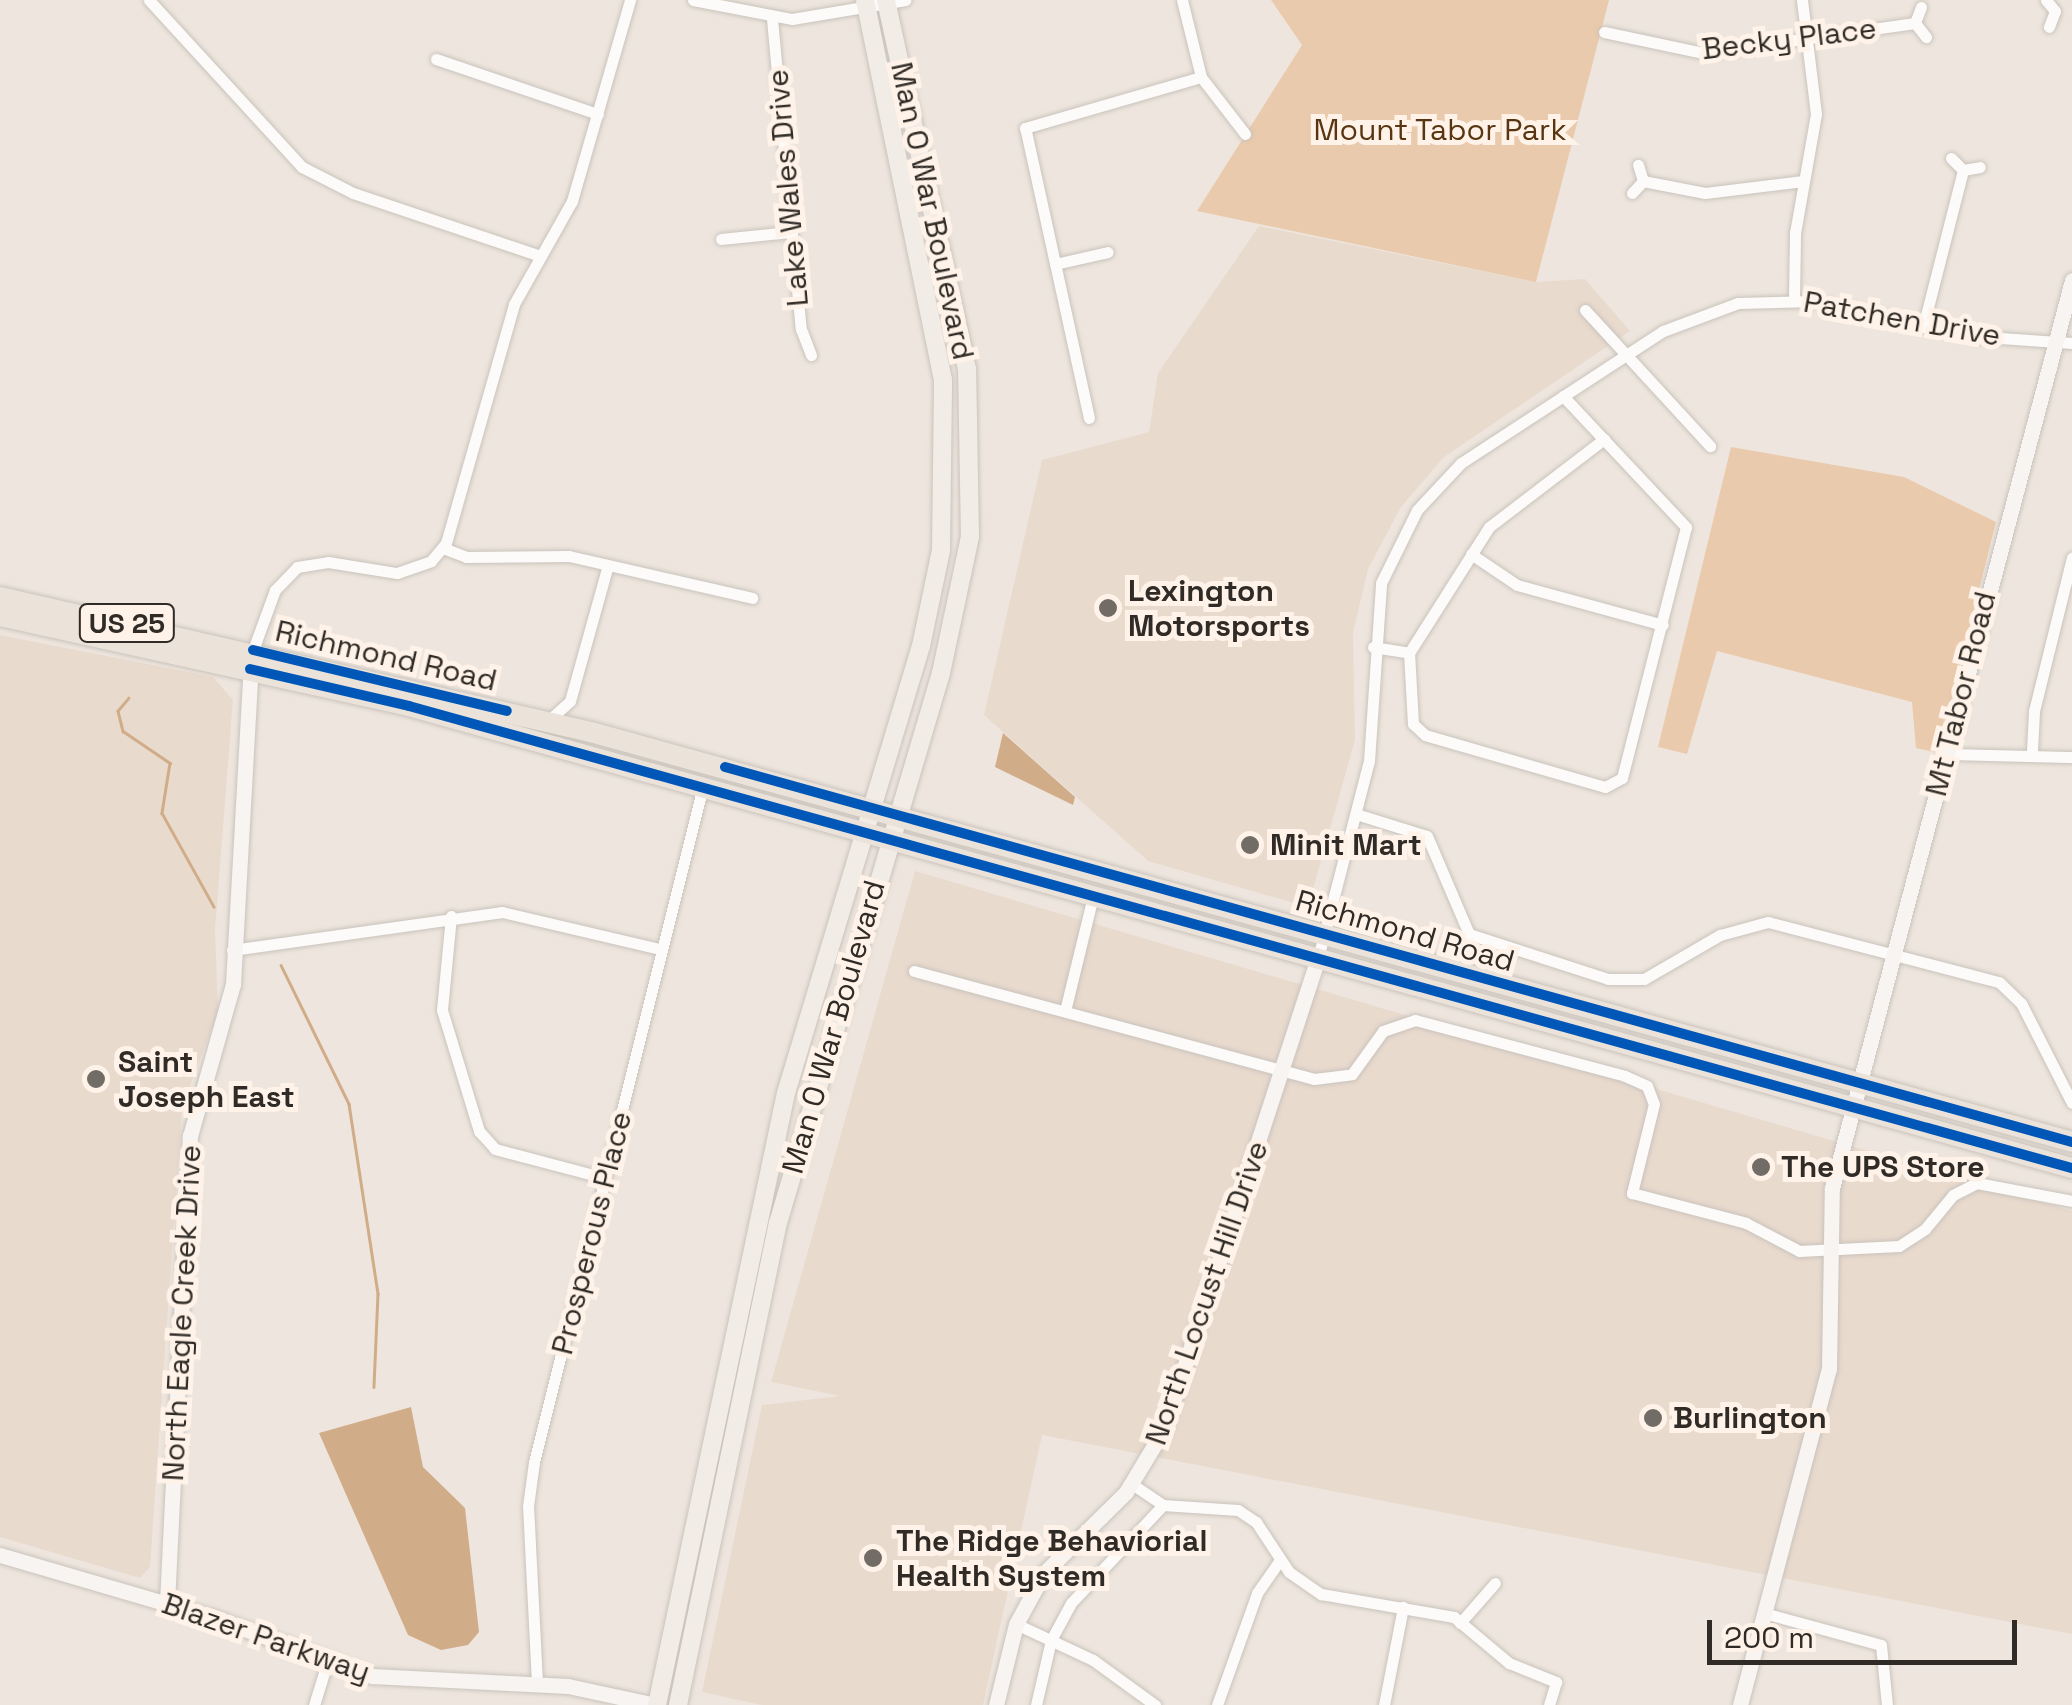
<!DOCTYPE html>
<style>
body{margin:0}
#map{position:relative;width:2072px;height:1705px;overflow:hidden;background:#eee6de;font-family:"Space Grotesk",sans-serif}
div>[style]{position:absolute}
.built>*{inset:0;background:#e9dace}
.green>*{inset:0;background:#eacaac}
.water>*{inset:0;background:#d1ac88}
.stream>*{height:2.5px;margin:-1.25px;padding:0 1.25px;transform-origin:1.25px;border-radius:1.25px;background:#d1ac88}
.roads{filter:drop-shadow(0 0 2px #c9c3bc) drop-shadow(0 0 2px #c9c3bc)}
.street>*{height:11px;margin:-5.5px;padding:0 5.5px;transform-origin:5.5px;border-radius:5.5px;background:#fcfbfa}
.secondary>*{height:15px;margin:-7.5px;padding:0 7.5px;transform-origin:7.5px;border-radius:7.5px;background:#f7f4f1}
.primary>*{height:18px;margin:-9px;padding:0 9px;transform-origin:9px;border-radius:9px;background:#f2ece6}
.highway>*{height:20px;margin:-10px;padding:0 10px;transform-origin:10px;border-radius:10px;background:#ebe3da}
.cycleway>*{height:10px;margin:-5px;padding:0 5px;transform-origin:5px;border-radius:5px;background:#0057b8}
.dots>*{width:28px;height:28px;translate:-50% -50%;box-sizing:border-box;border:5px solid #fff3e9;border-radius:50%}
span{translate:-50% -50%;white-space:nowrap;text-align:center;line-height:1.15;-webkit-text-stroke:10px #fff3e9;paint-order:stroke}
.shield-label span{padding:2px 8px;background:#fff3e9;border:2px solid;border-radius:8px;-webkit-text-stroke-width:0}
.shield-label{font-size:28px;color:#302b26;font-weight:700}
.street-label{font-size:30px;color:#302b26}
.park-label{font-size:30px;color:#593611}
.poi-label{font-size:30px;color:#302b26;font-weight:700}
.left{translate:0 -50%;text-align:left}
.scale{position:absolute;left:1707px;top:1620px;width:310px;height:45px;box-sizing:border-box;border:5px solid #302b26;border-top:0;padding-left:12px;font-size:30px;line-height:35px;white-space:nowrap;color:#302b26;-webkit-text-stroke:8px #fff3e9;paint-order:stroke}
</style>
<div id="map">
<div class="built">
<div style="clip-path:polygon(1259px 226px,1536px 282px,1585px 279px,1630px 331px,1444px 457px,1401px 507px,1368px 569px,1353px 633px,1355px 740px,1308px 907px,1148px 861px,984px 715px,1042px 460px,1149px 432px,1158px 373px)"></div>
<div style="clip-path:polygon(0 635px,213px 677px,233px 700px,215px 930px,218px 1012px,182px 1107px,150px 1567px,140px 1578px,0 1537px)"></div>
<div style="clip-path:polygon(915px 871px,2072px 1211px,2072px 1634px,1042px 1435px,983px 1705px,761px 1705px,702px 1692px,762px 1405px,840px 1396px,771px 1382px)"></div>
</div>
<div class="green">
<div style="clip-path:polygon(1271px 0,1609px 0,1536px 282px,1197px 211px,1302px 45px)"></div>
<div style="clip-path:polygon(1731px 447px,1904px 477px,1996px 522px,1938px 753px,1916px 748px,1912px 702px,1717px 651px,1687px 754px,1658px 747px)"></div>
</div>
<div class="water">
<div style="clip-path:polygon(1003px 733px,1075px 797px,1073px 805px,995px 767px)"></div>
<div style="clip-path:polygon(411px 1407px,423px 1467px,465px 1508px,479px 1632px,468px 1645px,441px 1650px,408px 1635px,319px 1433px)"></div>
</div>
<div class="stream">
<div style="left:129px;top:698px;width:17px;rotate:130deg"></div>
<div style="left:118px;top:711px;width:21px;rotate:76deg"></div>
<div style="left:123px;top:731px;width:57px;rotate:34.2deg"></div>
<div style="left:170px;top:763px;width:51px;rotate:99.1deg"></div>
<div style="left:162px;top:813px;width:107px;rotate:61deg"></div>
<div style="left:281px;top:965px;width:155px;rotate:63.9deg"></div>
<div style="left:349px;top:1104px;width:192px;rotate:81.3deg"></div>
<div style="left:378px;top:1294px;width:93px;rotate:92.5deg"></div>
</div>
<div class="roads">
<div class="street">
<div style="left:149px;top:0;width:226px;rotate:47.5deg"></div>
<div style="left:302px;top:167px;width:57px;rotate:27deg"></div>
<div style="left:353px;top:193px;width:197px;rotate:18.6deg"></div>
<div style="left:693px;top:0;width:101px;rotate:10.9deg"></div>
<div style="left:792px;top:19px;width:115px;rotate:-9.5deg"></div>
<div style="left:1182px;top:0;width:79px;rotate:76.1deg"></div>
<div style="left:1201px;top:77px;width:72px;rotate:52.3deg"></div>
<div style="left:2046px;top:0;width:14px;rotate:51deg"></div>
<div style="left:2055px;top:11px;width:17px;rotate:111deg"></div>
<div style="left:1921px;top:7px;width:17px;rotate:111deg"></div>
<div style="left:1915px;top:23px;width:18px;rotate:52deg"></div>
<div style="left:772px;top:19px;width:311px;rotate:84.7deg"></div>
<div style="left:801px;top:329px;width:28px;rotate:69deg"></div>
<div style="left:1604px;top:32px;width:102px;rotate:11.9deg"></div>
<div style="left:1704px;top:53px;width:213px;rotate:-8.1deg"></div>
<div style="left:436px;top:59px;width:171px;rotate:18.8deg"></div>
<div style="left:1951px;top:158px;width:17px;rotate:45deg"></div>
<div style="left:1963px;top:170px;width:17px;rotate:-10deg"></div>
<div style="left:1643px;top:181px;width:63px;rotate:11deg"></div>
<div style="left:1705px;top:193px;width:99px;rotate:-7deg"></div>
<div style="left:1632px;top:193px;width:16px;rotate:-47deg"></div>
<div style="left:1643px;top:181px;width:17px;rotate:-107deg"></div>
<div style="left:721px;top:239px;width:69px;rotate:-5.8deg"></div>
<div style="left:1055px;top:264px;width:54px;rotate:-12.8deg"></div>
<div style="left:1794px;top:299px;width:66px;rotate:-89.1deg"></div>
<div style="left:1795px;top:233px;width:121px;rotate:-80deg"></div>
<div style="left:1816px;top:114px;width:115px;rotate:-97deg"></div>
<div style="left:1585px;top:310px;width:185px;rotate:47.4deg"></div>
<div style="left:1923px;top:327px;width:162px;rotate:-75.7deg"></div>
<div style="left:1563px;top:396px;width:180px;rotate:46.8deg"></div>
<div style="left:1686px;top:527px;width:259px;rotate:104.3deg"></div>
<div style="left:1622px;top:778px;width:19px;rotate:152deg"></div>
<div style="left:1605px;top:787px;width:187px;rotate:-163.9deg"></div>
<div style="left:1425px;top:735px;width:16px;rotate:-137deg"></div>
<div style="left:1413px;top:724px;width:71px;rotate:-93.2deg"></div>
<div style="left:1409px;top:653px;width:149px;rotate:-57.6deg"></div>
<div style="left:1489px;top:527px;width:145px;rotate:-37.4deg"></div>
<div style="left:1089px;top:418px;width:297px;rotate:-102.4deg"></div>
<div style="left:1025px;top:128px;width:183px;rotate:-16.2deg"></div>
<div style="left:443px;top:548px;width:25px;rotate:21deg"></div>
<div style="left:466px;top:557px;width:103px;rotate:-0.6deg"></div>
<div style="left:569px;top:556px;width:188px;rotate:12.9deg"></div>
<div style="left:1471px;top:554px;width:55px;rotate:34deg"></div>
<div style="left:1517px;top:585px;width:151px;rotate:15.3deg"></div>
<div style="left:1373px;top:647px;width:36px;rotate:9deg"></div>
<div style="left:253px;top:650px;width:64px;rotate:-69.9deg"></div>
<div style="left:275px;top:590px;width:32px;rotate:-46deg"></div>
<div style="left:297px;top:567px;width:31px;rotate:-9deg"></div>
<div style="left:328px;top:562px;width:70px;rotate:9.1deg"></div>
<div style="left:397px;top:573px;width:36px;rotate:-19deg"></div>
<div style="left:431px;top:561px;width:23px;rotate:-50deg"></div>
<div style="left:446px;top:543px;width:248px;rotate:-74.1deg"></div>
<div style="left:514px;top:304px;width:118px;rotate:-60.6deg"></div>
<div style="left:572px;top:201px;width:209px;rotate:-73.9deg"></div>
<div style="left:549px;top:720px;width:28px;rotate:-42deg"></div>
<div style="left:570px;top:701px;width:141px;rotate:-74.4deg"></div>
<div style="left:2032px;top:751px;width:40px;rotate:-87.1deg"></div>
<div style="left:2034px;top:711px;width:158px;rotate:-76.1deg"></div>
<div style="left:1946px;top:754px;width:126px;rotate:1.4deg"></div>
<div style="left:1356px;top:814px;width:74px;rotate:17.2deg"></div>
<div style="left:1427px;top:836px;width:107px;rotate:66.8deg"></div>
<div style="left:1469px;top:934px;width:146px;rotate:17.9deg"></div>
<div style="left:1608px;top:979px;width:36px"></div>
<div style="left:1644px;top:979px;width:88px;rotate:-30.1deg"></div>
<div style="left:1720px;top:935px;width:50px;rotate:-15.2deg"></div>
<div style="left:1768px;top:922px;width:239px;rotate:14.6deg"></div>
<div style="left:1999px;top:982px;width:30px;rotate:44deg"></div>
<div style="left:2021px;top:1003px;width:112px;rotate:63deg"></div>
<div style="left:451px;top:916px;width:94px;rotate:95.5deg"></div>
<div style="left:442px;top:1010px;width:127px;rotate:73deg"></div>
<div style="left:479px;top:1131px;width:24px;rotate:48deg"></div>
<div style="left:495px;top:1149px;width:114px;rotate:14.8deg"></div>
<div style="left:232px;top:950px;width:273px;rotate:-8deg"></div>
<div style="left:502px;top:912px;width:162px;rotate:13.2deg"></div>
<div style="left:1318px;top:958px;width:203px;rotate:-75.5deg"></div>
<div style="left:1369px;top:761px;width:178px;rotate:-86.1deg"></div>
<div style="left:1381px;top:583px;width:81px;rotate:-63.7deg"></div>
<div style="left:1417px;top:510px;width:64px;rotate:-46.9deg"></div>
<div style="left:1461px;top:463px;width:241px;rotate:-33.2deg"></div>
<div style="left:1663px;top:331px;width:80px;rotate:-20.5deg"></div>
<div style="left:1738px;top:303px;width:76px;rotate:-1.5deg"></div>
<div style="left:1814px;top:301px;width:162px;rotate:12.5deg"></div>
<div style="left:1972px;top:336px;width:100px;rotate:4deg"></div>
<div style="left:914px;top:971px;width:414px;rotate:15.1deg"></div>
<div style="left:1314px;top:1079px;width:38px;rotate:-7deg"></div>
<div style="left:1352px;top:1074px;width:53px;rotate:-54.2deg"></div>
<div style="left:1383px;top:1031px;width:34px;rotate:-19deg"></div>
<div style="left:1415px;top:1020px;width:217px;rotate:14.9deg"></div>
<div style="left:1625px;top:1076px;width:24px;rotate:24deg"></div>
<div style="left:1647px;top:1086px;width:19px;rotate:69deg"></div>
<div style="left:1654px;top:1104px;width:92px;rotate:103.9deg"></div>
<div style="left:1632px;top:1193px;width:118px;rotate:14.7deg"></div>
<div style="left:1746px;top:1223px;width:60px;rotate:27.8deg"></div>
<div style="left:1799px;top:1251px;width:100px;rotate:-2.9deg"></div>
<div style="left:1899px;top:1246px;width:31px;rotate:-33deg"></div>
<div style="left:1925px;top:1229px;width:44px;rotate:-50.5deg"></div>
<div style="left:1953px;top:1195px;width:27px;rotate:-27deg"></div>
<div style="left:1977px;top:1183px;width:97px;rotate:10.7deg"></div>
<div style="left:1065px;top:1011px;width:118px;rotate:-76.3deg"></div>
<div style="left:1132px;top:1484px;width:37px;rotate:34deg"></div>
<div style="left:1163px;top:1505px;width:75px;rotate:3.8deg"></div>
<div style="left:1238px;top:1510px;width:22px;rotate:34deg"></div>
<div style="left:1256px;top:1522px;width:60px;rotate:56.6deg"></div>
<div style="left:1289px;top:1572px;width:39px;rotate:35deg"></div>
<div style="left:1321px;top:1594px;width:135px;rotate:9.8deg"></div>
<div style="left:1454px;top:1617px;width:72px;rotate:39.9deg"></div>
<div style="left:1509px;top:1663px;width:51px;rotate:22deg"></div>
<div style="left:1556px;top:1682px;width:24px;rotate:107deg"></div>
<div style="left:1764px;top:1613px;width:121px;rotate:15.3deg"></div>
<div style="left:1881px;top:1645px;width:60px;rotate:84.3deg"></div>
<div style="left:1460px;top:1623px;width:53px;rotate:-48.8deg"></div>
<div style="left:1016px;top:1624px;width:85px;rotate:25.1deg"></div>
<div style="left:1093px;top:1660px;width:77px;rotate:36deg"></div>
<div style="left:537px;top:1683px;width:177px;rotate:-92.9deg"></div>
<div style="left:528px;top:1506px;width:44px;rotate:-82.2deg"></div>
<div style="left:534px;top:1462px;width:693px;rotate:-75.96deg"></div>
<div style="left:314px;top:1705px;width:44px;rotate:-72.8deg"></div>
<div style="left:1036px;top:1705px;width:67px;rotate:-77deg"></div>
<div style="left:1051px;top:1640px;width:42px;rotate:-61.6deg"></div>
<div style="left:1071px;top:1603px;width:134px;rotate:-46.8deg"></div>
<div style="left:1217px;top:1705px;width:119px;rotate:-70.3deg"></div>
<div style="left:1257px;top:1593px;width:40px;rotate:-55.1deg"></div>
<div style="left:1384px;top:1705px;width:100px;rotate:-79deg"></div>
</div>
<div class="secondary">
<div style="left:0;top:1555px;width:221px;rotate:16.3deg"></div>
<div style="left:212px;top:1617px;width:171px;rotate:20.2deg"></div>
<div style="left:372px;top:1676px;width:196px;rotate:2.9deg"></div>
<div style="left:568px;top:1686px;width:90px;rotate:12.2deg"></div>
<div style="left:167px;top:1603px;width:468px;rotate:-87.2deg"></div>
<div style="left:190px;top:1136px;width:158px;rotate:-74.2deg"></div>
<div style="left:233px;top:984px;width:320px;rotate:-86.8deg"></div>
<div style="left:996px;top:1705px;width:83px;rotate:-76.1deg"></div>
<div style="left:1016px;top:1624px;width:58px;rotate:-61.2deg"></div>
<div style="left:1044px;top:1573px;width:115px;rotate:-44.6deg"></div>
<div style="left:1126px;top:1492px;width:74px;rotate:-58.9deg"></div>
<div style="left:1164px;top:1429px;width:496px;rotate:-71.9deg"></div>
<div style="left:1740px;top:1705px;width:348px;rotate:-75.2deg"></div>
<div style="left:1829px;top:1369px;width:181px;rotate:-89.1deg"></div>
<div style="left:1832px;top:1188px;width:939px;rotate:-75.19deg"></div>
</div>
<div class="primary">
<div style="left:657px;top:1705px;width:625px;rotate:-78.1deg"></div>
<div style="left:786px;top:1093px;width:467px;rotate:-73.2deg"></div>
<div style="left:921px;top:646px;width:98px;rotate:-78.2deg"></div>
<div style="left:941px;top:550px;width:170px;rotate:-89.3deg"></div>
<div style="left:943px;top:380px;width:388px;rotate:-101.6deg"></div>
<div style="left:678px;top:1705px;width:492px;rotate:-78.3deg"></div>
<div style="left:778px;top:1223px;width:574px;rotate:-73.49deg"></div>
<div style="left:941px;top:673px;width:139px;rotate:-78deg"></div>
<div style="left:970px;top:537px;width:168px;rotate:-91deg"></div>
<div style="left:967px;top:369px;width:378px;rotate:-102.4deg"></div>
</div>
<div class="highway">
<div style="left:0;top:597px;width:606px;rotate:12.87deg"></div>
<div style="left:591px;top:732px;width:1537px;rotate:15.47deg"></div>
<div style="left:0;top:616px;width:419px;rotate:12.4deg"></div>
<div style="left:409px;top:706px;width:1726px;rotate:15.53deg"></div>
</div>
</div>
<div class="cycleway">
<div style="left:253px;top:650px;width:261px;rotate:13.5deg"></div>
<div style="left:250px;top:669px;width:163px;rotate:13.1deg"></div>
<div style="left:409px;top:706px;width:1726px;rotate:15.53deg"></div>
<div style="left:725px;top:767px;width:1398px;rotate:15.56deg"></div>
</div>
<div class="dots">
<div style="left:1108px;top:608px;background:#726c66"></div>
<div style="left:1250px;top:845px;background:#726c66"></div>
<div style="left:96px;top:1079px;background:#726c66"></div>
<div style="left:1761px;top:1167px;background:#726c66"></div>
<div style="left:1653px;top:1418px;background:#726c66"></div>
<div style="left:873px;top:1558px;background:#726c66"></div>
</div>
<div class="shield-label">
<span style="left:127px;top:623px">US 25</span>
</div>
<div class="street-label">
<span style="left:1789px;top:39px;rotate:-7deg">Becky Place</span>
<span style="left:788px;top:188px;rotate:-95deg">Lake Wales Drive</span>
<span style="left:932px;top:211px;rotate:78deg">Man O War Boulevard</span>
<span style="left:1902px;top:319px;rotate:10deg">Patchen Drive</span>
<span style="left:386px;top:656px;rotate:13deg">Richmond Road</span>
<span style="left:1961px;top:694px;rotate:-76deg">Mt Tabor Road</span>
<span style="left:1405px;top:931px;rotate:16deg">Richmond Road</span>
<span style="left:834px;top:1027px;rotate:-74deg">Man O War Boulevard</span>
<span style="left:592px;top:1233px;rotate:-76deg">Prosperous Place</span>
<span style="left:1207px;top:1293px;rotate:-71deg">North Locust Hill Drive</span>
<span style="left:182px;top:1313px;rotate:-87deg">North Eagle Creek Drive</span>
<span style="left:266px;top:1638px;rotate:19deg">Blazer Parkway</span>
</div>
<div class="park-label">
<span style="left:1440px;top:130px">Mount Tabor Park</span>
</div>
<div class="poi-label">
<span class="left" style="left:1128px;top:608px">Lexington<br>Motorsports</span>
<span class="left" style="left:1270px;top:845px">Minit Mart</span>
<span class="left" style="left:118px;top:1079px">Saint<br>Joseph East</span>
<span class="left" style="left:1781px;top:1167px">The UPS Store</span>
<span class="left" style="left:1673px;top:1418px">Burlington</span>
<span class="left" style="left:896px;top:1558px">The Ridge Behaviorial<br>Health System</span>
</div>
<div class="scale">200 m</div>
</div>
